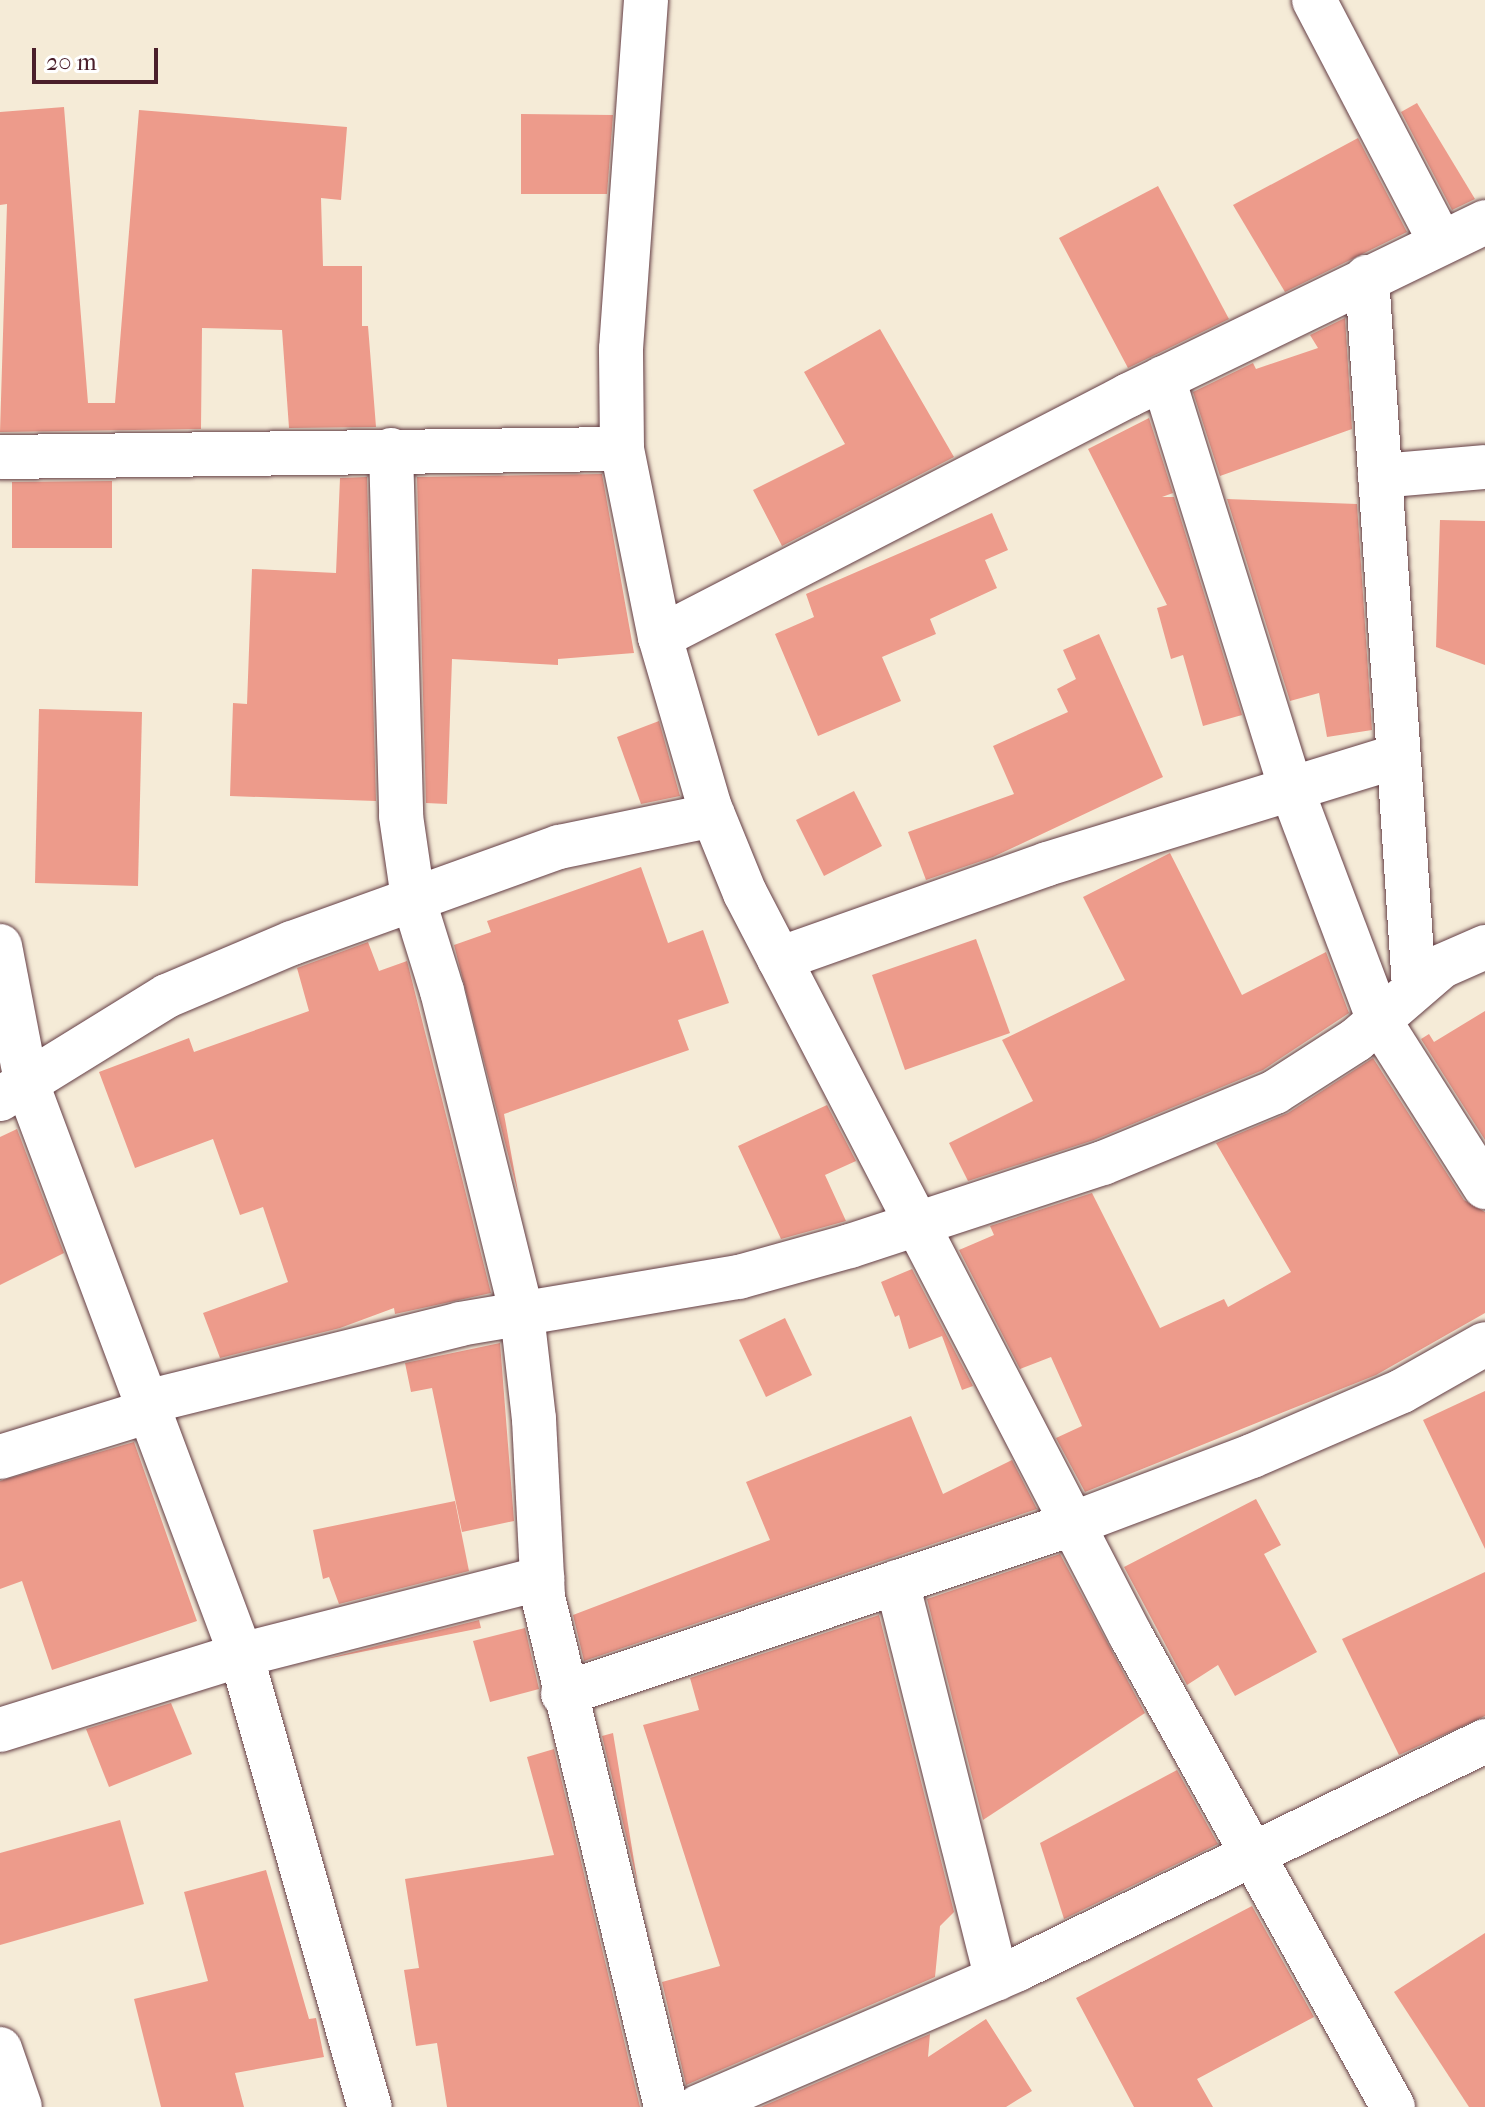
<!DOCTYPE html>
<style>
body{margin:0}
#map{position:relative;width:1485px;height:2107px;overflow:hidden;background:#f5ebd7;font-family:"IM FELL French Canon",serif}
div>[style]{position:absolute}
.building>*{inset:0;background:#ed9b8b}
.roads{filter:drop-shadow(0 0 2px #643e45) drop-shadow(0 0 2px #643e45)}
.minor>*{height:44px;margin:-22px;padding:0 22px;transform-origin:22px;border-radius:22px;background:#fff}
span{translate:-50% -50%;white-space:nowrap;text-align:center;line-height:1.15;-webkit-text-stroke:6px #fff;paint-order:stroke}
.scale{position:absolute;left:32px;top:48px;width:126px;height:36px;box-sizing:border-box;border:4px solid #4a1f2b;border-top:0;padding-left:10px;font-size:24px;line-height:28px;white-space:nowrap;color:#4a1f2b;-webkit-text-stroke:6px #fff;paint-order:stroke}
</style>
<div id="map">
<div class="building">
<div style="clip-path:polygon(1417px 103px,1475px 199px,1452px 210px,1401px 112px)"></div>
<div style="clip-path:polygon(64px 107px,88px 403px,115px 403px,139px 110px,347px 127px,341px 200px,321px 198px,323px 266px,362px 266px,362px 326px,368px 326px,376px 427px,289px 428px,282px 330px,202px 328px,201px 429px,0 432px,7px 204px,0 205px,0 112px)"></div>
<div style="clip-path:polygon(521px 114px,613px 115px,607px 194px,521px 194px)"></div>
<div style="clip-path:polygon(1358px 138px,1407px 232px,1285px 292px,1233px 205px)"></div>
<div style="clip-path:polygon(1158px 186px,1229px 319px,1128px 368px,1059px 238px)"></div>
<div style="clip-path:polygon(1345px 318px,1352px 429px,1220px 476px,1193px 392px,1253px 363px,1256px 369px,1318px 348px,1310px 335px)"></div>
<div style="clip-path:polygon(880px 329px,954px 457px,782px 546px,753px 490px,845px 444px,804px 372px)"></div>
<div style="clip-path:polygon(1149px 418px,1173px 493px,1162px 497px,1174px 497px,1242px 715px,1203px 726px,1183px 655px,1171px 659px,1157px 608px,1167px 605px,1088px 449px)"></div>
<div style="clip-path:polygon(602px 474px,634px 653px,558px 659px,558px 665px,452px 659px,447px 804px,426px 803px,417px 477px)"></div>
<div style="clip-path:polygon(367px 477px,376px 801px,230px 796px,233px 703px,247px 704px,252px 569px,336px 573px,340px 478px)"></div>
<div style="clip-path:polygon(112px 481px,112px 548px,12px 548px,12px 482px)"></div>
<div style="clip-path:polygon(1227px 499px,1357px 504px,1372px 730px,1327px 737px,1319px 693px,1290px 701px)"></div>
<div style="clip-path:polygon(992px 513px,1008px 550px,985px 560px,997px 588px,930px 619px,936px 634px,882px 657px,901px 701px,818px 736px,775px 634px,814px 617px,806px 594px)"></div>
<div style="clip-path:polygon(1440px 520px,1485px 521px,1485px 665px,1436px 647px)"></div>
<div style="clip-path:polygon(1099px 634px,1163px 777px,993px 857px,926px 880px,908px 832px,1014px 794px,993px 746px,1068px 712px,1057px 689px,1076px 679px,1063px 650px)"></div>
<div style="clip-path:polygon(39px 709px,142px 712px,138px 886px,35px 883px)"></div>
<div style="clip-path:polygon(659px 721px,680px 796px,641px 804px,617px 737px)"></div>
<div style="clip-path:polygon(854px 791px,882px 846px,824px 876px,796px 820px)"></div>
<div style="clip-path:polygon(1170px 853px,1242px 995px,1326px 952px,1349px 1013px,1263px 1070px,1094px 1140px,968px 1181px,949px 1143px,1033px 1101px,1002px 1040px,1125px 980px,1083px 897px)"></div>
<div style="clip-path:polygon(641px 867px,668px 943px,703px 930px,729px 1003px,678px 1020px,689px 1050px,504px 1114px,519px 1197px,454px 945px,491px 932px,487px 921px)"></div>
<div style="clip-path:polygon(976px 939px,1010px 1033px,905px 1070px,872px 975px)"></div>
<div style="clip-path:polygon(368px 942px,379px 971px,407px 961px,491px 1293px,395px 1314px,394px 1308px,340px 1328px,220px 1358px,203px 1313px,288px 1282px,263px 1207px,240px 1215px,213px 1139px,135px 1168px,99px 1072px,189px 1038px,194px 1052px,309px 1011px,297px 968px)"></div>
<div style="clip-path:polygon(1485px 1011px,1485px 1140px,1421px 1039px,1429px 1034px,1434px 1042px)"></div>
<div style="clip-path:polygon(1373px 1058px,1464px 1200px,1485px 1212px,1485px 1313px,1376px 1375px,1085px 1492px,1056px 1438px,1082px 1426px,1051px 1357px,1020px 1369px,959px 1250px,994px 1235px,990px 1226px,1092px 1193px,1160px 1328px,1224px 1299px,1228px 1307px,1291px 1272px,1216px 1143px,1288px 1113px)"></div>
<div style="clip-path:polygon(827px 1105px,856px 1161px,825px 1175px,846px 1221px,781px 1239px,738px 1146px)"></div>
<div style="clip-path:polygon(17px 1129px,64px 1253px,0 1285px,0 1137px)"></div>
<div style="clip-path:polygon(912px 1269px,973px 1386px,962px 1390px,942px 1336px,909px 1349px,899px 1315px,895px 1317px,881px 1282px)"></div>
<div style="clip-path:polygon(785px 1318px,812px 1375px,766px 1397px,739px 1340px)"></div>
<div style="clip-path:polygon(500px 1343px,514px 1521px,462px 1532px,432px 1388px,411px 1392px,405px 1363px)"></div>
<div style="clip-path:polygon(1485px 1391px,1485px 1549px,1423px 1420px)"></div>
<div style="clip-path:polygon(911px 1416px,943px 1494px,1012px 1460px,1037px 1509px,584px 1661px,573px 1615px,770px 1540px,746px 1482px)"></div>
<div style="clip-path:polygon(134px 1442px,197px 1621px,52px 1670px,22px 1581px,0 1589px,0 1481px)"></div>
<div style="clip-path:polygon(1256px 1499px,1281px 1545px,1264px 1554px,1317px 1652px,1235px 1696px,1218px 1665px,1187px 1685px,1124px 1567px)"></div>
<div style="clip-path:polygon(455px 1501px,469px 1571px,339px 1604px,329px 1577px,323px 1579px,313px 1530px)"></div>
<div style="clip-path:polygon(1060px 1554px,1145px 1713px,983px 1820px,927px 1599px)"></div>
<div style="clip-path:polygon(1485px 1572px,1485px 1716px,1399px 1755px,1342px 1639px)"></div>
<div style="clip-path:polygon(879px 1615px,954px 1912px,940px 1926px,935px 1977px,686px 2085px,662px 1982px,720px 1966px,643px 1725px,699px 1710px,690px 1678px)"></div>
<div style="clip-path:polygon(479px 1620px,481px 1628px,321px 1660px)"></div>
<div style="clip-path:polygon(525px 1628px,539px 1689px,490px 1702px,473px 1641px)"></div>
<div style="clip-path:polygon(171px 1703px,192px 1754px,109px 1787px,86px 1729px)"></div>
<div style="clip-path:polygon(613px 1733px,638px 1885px,602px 1736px)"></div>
<div style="clip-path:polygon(554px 1749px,640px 2107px,447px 2107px,437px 2043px,416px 2046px,404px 1970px,419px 1968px,405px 1879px,554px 1855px,527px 1757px)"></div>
<div style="clip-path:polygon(1177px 1770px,1218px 1844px,1064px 1919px,1040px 1843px)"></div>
<div style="clip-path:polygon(120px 1820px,144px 1904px,0 1945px,0 1853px)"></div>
<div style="clip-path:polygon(266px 1870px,309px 2019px,316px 2018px,324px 2057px,235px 2073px,244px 2107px,161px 2107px,134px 1999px,208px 1981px,184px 1892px)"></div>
<div style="clip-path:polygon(1252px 1906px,1314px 2017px,1197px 2079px,1213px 2107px,1134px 2107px,1076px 1998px)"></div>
<div style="clip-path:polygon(1485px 1933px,1485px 2107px,1469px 2107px,1394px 1992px)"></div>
<div style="clip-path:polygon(986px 2019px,1032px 2091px,1006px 2107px,761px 2107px,930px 2034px,928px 2057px)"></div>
</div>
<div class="roads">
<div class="minor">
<div style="left:1314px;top:0;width:274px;rotate:62.4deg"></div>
<div style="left:1367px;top:277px;width:711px;rotate:86.21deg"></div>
<div style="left:1163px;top:378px;width:426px;rotate:72.7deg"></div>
<div style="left:1290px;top:785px;width:251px;rotate:69.3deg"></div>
<div style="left:1379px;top:1020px;width:198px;rotate:57.6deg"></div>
<div style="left:622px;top:449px;width:100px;rotate:-90.6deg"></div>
<div style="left:621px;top:349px;width:350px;rotate:-85.9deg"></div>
<div style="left:391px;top:450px;width:366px;rotate:88.4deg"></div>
<div style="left:401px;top:816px;width:83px;rotate:81.7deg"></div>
<div style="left:413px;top:898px;width:97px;rotate:72.7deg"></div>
<div style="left:442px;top:991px;width:333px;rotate:76.1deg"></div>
<div style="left:522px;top:1314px;width:106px;rotate:83.5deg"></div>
<div style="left:534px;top:1419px;width:178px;rotate:87.1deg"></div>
<div style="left:543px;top:1597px;width:525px;rotate:76.44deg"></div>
<div style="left:0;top:457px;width:622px;rotate:-0.74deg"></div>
<div style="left:622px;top:449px;width:192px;rotate:78.6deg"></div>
<div style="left:660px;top:637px;width:528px;rotate:-27.29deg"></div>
<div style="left:1129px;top:395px;width:396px;rotate:-25.9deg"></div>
<div style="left:1380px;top:476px;width:105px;rotate:-4.9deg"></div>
<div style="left:660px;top:637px;width:175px;rotate:73.7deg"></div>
<div style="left:709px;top:805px;width:95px;rotate:67.8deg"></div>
<div style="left:745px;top:893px;width:837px;rotate:62.55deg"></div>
<div style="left:1131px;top:1636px;width:539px;rotate:60.91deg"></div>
<div style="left:0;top:946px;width:137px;rotate:79.1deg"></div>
<div style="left:26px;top:1081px;width:613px;rotate:69.47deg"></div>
<div style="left:241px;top:1655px;width:470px;rotate:74.1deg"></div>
<div style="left:779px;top:959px;width:284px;rotate:-19.5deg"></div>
<div style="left:1047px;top:864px;width:367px;rotate:-17.1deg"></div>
<div style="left:0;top:1099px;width:196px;rotate:-31.7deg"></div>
<div style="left:167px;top:996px;width:136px;rotate:-23deg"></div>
<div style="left:292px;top:943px;width:284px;rotate:-19.8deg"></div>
<div style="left:559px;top:847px;width:157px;rotate:-11.7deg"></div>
<div style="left:150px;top:1401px;width:319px;rotate:-13.9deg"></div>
<div style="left:460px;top:1324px;width:283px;rotate:-9.6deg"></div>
<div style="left:739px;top:1277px;width:115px;rotate:-15.6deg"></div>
<div style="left:850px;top:1246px;width:266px;rotate:-18.2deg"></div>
<div style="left:1103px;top:1163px;width:186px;rotate:-22.4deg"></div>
<div style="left:1275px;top:1092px;width:96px;rotate:-32.7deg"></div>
<div style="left:1356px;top:1040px;width:113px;rotate:-40.7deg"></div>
<div style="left:1442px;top:966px;width:47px;rotate:-23.8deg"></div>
<div style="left:0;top:1457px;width:160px;rotate:-17.1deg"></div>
<div style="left:897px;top:1582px;width:409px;rotate:75.9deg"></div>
<div style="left:563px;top:1694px;width:537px;rotate:-18.47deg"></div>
<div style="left:1072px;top:1524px;width:192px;rotate:-20.7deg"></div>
<div style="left:1252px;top:1456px;width:163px;rotate:-23.4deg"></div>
<div style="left:1402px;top:1391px;width:95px;rotate:-29.5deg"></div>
<div style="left:0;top:1730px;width:252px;rotate:-17.3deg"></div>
<div style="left:241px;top:1655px;width:311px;rotate:-14.3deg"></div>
<div style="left:0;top:2049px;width:61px;rotate:71deg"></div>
<div style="left:698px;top:2107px;width:348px;rotate:-23.3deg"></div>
<div style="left:1018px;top:1969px;width:520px;rotate:-26.02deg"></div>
</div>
</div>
<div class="scale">20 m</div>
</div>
